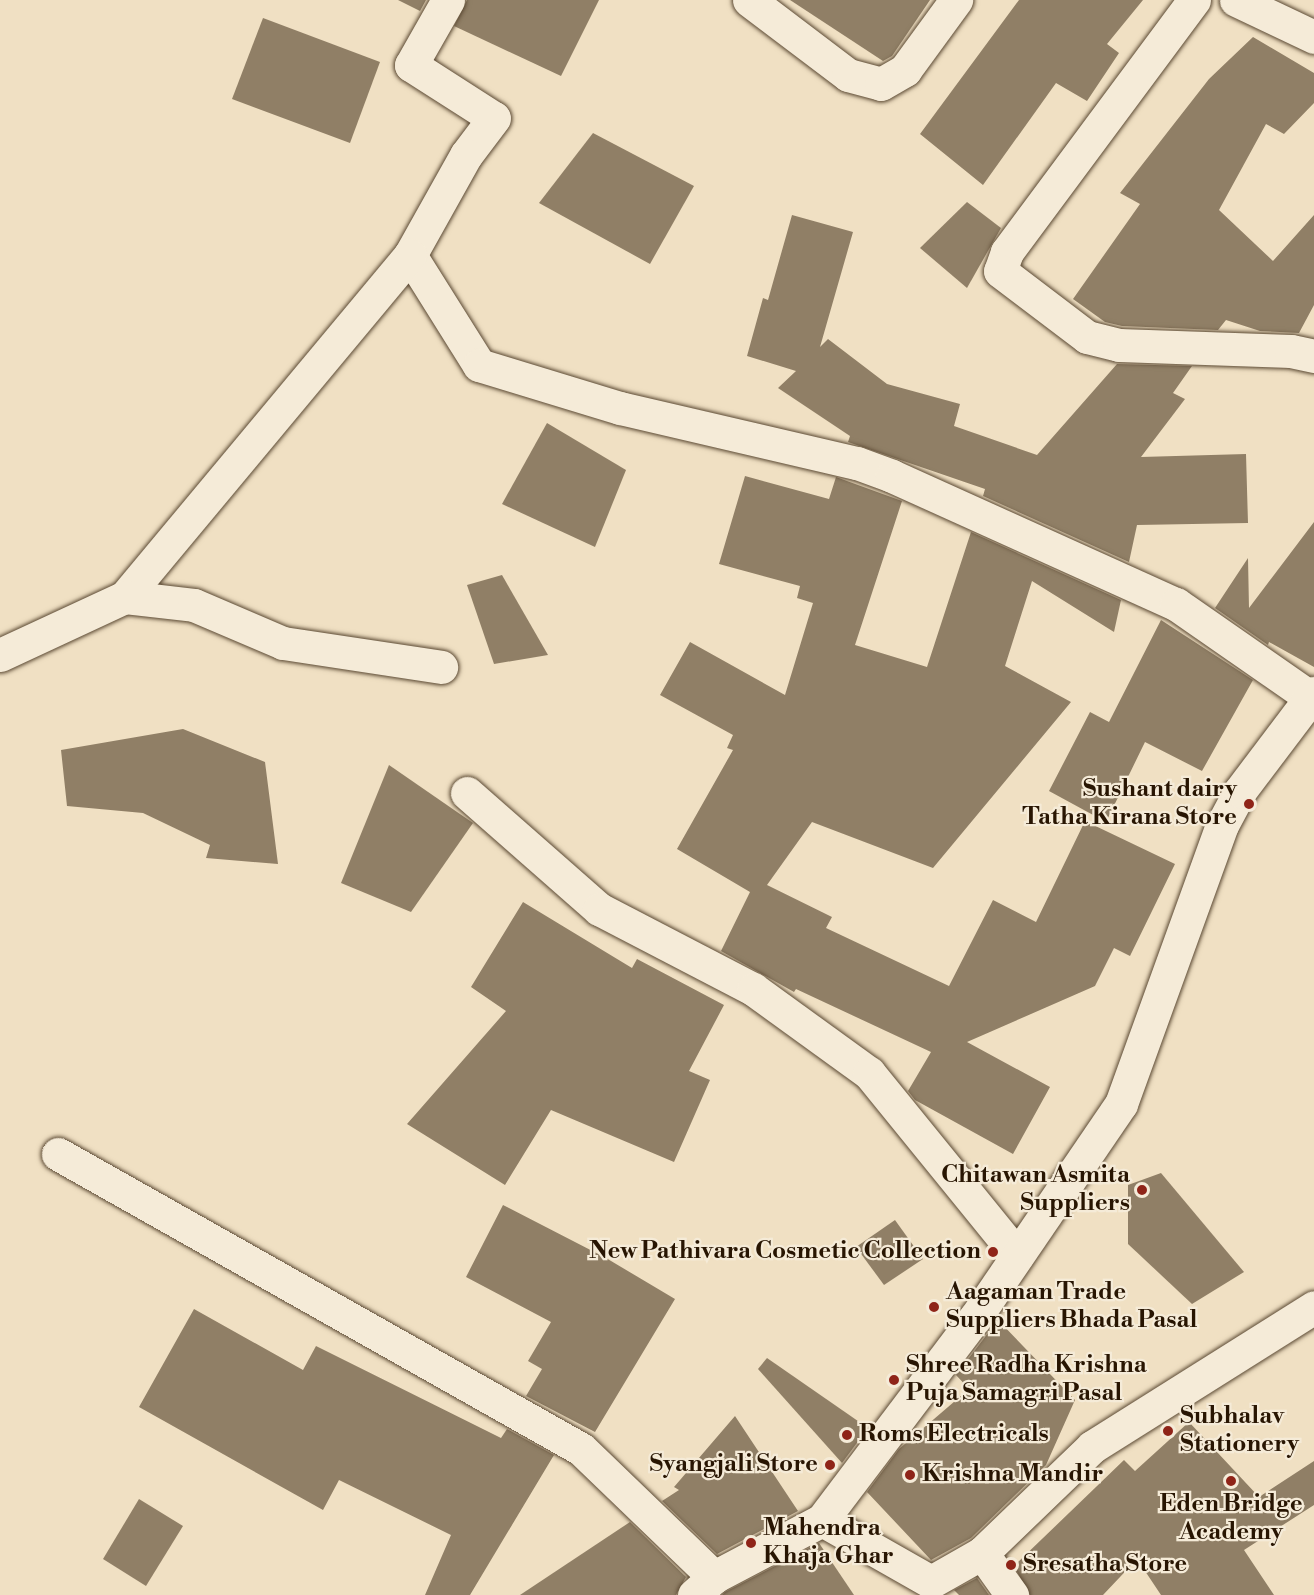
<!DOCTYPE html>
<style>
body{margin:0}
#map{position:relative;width:1314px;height:1595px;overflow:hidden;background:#f0e0c3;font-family:"Libre Bodoni",serif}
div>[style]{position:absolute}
.building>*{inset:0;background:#907f66}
.roads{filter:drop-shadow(0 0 2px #5a4832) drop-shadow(0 0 2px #5a4832)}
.street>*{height:33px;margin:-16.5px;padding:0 16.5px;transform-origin:16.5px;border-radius:16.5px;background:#f5ebd8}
.dots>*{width:16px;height:16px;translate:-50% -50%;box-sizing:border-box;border:3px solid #f5ebd8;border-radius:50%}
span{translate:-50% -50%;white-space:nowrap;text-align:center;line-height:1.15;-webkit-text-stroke:4.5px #f5ebd8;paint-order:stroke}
.poi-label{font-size:24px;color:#281502;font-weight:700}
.right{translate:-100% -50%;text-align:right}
.left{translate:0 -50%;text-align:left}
</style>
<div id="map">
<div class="building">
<div style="clip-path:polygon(398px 0,426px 0,420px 11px)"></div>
<div style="clip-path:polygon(467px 0,599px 0,561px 76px,454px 26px)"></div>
<div style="clip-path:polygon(790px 0,930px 0,892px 56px,883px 61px)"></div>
<div style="clip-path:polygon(1019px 0,1143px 0,1107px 44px,1119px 53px,1087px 101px,1056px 83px,983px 185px,920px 134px)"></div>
<div style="clip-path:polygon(263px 18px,380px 62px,350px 143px,232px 99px)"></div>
<div style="clip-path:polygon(1253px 37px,1314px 73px,1314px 103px,1284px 134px,1266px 124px,1219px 210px,1273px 261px,1314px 215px,1314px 305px,1299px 333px,1260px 331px,1226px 320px,1218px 330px,1122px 326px,1105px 322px,1073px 299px,1140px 204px,1120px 193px,1209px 79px)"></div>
<div style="clip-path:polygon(593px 133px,694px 186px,650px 264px,539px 203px)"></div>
<div style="clip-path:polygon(967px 202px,1001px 228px,967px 288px,920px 248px)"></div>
<div style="clip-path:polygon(792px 215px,853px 232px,820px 347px,828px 339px,887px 384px,960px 404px,954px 426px,1037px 455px,1117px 364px,1192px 366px,1173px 393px,1185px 399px,1141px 457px,1246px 454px,1248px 523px,1137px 525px,1129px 562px,983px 496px,985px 489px,848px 442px,850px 436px,778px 388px,796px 371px,747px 356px,763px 298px,768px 300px)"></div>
<div style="clip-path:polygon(547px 423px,626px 470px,595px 547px,502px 504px)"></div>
<div style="clip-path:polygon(745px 476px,829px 499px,836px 477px,902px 501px,855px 645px,927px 667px,971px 532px,1121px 600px,1114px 632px,1032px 581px,1005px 666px,1071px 702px,933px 868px,812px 822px,767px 885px,832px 917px,826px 928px,949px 986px,993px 900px,1036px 922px,1085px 821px,1175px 864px,1130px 956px,1114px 948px,1095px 986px,967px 1042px,1050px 1087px,1013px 1154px,915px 1100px,908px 1091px,931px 1052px,796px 989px,794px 992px,721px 951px,750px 892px,677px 849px,733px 750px,727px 748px,733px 735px,660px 695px,690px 642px,785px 695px,813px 603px,797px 598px,800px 586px,719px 564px)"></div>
<div style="clip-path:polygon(1314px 522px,1314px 667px,1269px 642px,1268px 645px,1215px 608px,1248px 558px,1249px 608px)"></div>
<div style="clip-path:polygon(502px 575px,548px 655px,494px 664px,467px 585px)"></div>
<div style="clip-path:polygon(1161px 620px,1253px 680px,1202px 771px,1145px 742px,1106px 822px,1049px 791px,1090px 712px,1109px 722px)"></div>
<div style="clip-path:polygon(183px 729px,265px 762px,278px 864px,206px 858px,210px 845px,143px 813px,67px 806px,61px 750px)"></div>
<div style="clip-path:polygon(389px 765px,473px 823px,411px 912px,341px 883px)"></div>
<div style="clip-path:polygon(523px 902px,632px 968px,637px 959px,724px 1005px,689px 1071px,710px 1080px,674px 1162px,551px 1110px,505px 1185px,407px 1124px,506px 1011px,471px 987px)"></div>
<div style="clip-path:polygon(1161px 1173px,1244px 1272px,1192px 1304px,1128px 1244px,1128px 1185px)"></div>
<div style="clip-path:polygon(503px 1205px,606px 1258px,675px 1299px,595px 1432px,526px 1396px,542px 1369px,528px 1361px,551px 1322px,466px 1277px)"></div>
<div style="clip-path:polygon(895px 1220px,923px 1259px,884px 1285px,856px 1247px)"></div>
<div style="clip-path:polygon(194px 1309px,303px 1370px,316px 1346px,501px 1438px,507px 1429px,554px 1455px,470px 1595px,425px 1595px,451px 1535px,339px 1480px,323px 1510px,139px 1407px)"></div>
<div style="clip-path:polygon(998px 1320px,1075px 1400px,1046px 1465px,971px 1538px,931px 1560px,867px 1492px,899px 1449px,969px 1389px,956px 1375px)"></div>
<div style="clip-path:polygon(767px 1358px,868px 1428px,842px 1463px,758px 1369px)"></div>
<div style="clip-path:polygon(735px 1416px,798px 1511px,717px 1554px,662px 1501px,679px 1490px,674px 1487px)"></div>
<div style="clip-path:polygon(1189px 1422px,1259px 1497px,1314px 1461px,1314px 1505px,1244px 1550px,1274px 1595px,1161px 1595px,1137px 1559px,1103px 1595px,1030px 1595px,1014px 1566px,1124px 1460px,1135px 1471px)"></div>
<div style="clip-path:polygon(139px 1499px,183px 1526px,146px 1586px,103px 1559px)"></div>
<div style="clip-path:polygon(630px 1522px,686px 1577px,676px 1595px,520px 1595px)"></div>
<div style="clip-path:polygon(819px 1543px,854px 1595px,722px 1595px,725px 1592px)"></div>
<div style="clip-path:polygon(977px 1578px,989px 1595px,959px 1595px,954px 1590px)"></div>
</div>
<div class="roads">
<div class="street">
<div style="left:448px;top:0;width:75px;rotate:119.6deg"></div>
<div style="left:411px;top:65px;width:98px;rotate:32.6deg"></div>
<div style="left:494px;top:118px;width:46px;rotate:127.1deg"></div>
<div style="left:466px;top:155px;width:115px;rotate:119.2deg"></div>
<div style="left:410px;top:255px;width:130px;rotate:57.9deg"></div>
<div style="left:479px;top:365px;width:147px;rotate:17deg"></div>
<div style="left:620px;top:408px;width:243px;rotate:13.1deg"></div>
<div style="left:857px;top:463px;width:37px;rotate:20deg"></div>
<div style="left:892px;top:476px;width:312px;rotate:24.3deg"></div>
<div style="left:1176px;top:604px;width:163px;rotate:34.8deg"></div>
<div style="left:749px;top:0;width:124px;rotate:37.1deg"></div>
<div style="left:848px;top:75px;width:34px;rotate:15deg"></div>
<div style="left:881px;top:84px;width:28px;rotate:-30deg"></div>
<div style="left:905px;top:70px;width:87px;rotate:-53.9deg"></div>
<div style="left:1194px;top:0;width:314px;rotate:126.6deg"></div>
<div style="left:1007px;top:252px;width:20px;rotate:110deg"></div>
<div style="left:1000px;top:271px;width:109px;rotate:37.2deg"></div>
<div style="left:1087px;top:337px;width:33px;rotate:14deg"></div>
<div style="left:1119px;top:345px;width:172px;rotate:2deg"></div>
<div style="left:1291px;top:351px;width:24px;rotate:12deg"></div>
<div style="left:1236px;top:0;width:86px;rotate:25.4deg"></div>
<div style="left:125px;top:597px;width:445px;rotate:-50.2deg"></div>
<div style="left:0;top:655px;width:138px;rotate:-24.9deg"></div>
<div style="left:125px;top:597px;width:69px;rotate:6.6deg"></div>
<div style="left:194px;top:605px;width:97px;rotate:23.1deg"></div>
<div style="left:283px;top:643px;width:160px;rotate:8.6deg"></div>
<div style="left:467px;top:793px;width:176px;rotate:41.3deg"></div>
<div style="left:599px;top:909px;width:174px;rotate:27.5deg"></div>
<div style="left:753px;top:989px;width:143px;rotate:35.9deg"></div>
<div style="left:869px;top:1073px;width:235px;rotate:50.9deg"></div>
<div style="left:58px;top:1154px;width:600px;rotate:29.43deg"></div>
<div style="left:581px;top:1449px;width:185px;rotate:43.9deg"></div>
<div style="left:822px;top:1520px;width:125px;rotate:29.6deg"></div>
<div style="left:931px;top:1582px;width:59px;rotate:-29.6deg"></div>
<div style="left:982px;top:1553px;width:153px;rotate:-43.9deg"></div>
<div style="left:1092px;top:1447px;width:262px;rotate:-32.2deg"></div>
<div style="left:982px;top:1553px;width:52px;rotate:54.5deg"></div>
<div style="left:694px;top:1595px;width:27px;rotate:-42deg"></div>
<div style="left:714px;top:1577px;width:122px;rotate:-27.8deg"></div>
<div style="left:822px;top:1520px;width:253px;rotate:-52.9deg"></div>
<div style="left:975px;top:1318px;width:259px;rotate:-55.7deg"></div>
<div style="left:1121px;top:1104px;width:297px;rotate:-70.1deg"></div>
<div style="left:1222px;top:825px;width:38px;rotate:-62deg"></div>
<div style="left:1240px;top:791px;width:123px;rotate:-52.9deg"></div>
</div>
</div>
<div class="dots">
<div style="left:1249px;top:804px;background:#8f2418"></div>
<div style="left:1142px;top:1190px;background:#8f2418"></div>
<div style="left:993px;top:1252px;background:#8f2418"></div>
<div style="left:934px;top:1307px;background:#8f2418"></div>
<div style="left:894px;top:1380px;background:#8f2418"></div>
<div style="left:1168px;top:1431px;background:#8f2418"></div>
<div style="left:847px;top:1435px;background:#8f2418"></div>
<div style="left:830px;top:1465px;background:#8f2418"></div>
<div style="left:910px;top:1475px;background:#8f2418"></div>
<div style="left:1231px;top:1481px;background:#8f2418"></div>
<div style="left:751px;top:1543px;background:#8f2418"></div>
<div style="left:1011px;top:1565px;background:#8f2418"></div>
</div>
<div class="poi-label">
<span class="right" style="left:1237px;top:804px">Sushant dairy<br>Tatha Kirana Store</span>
<span class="right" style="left:1130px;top:1190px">Chitawan Asmita<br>Suppliers</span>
<span class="right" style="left:981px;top:1252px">New Pathivara Cosmetic Collection</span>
<span class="left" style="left:946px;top:1307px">Aagaman Trade<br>Suppliers Bhada Pasal</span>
<span class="left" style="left:906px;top:1380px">Shree Radha Krishna<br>Puja Samagri Pasal</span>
<span class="left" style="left:1180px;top:1431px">Subhalav<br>Stationery</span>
<span class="left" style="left:859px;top:1435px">Roms Electricals</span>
<span class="right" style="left:818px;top:1465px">Syangjali Store</span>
<span class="left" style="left:922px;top:1475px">Krishna Mandir</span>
<span style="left:1231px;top:1519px">Eden Bridge<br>Academy</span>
<span class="left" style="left:763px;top:1543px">Mahendra<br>Khaja Ghar</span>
<span class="left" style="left:1023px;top:1565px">Sresatha Store</span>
</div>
</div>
